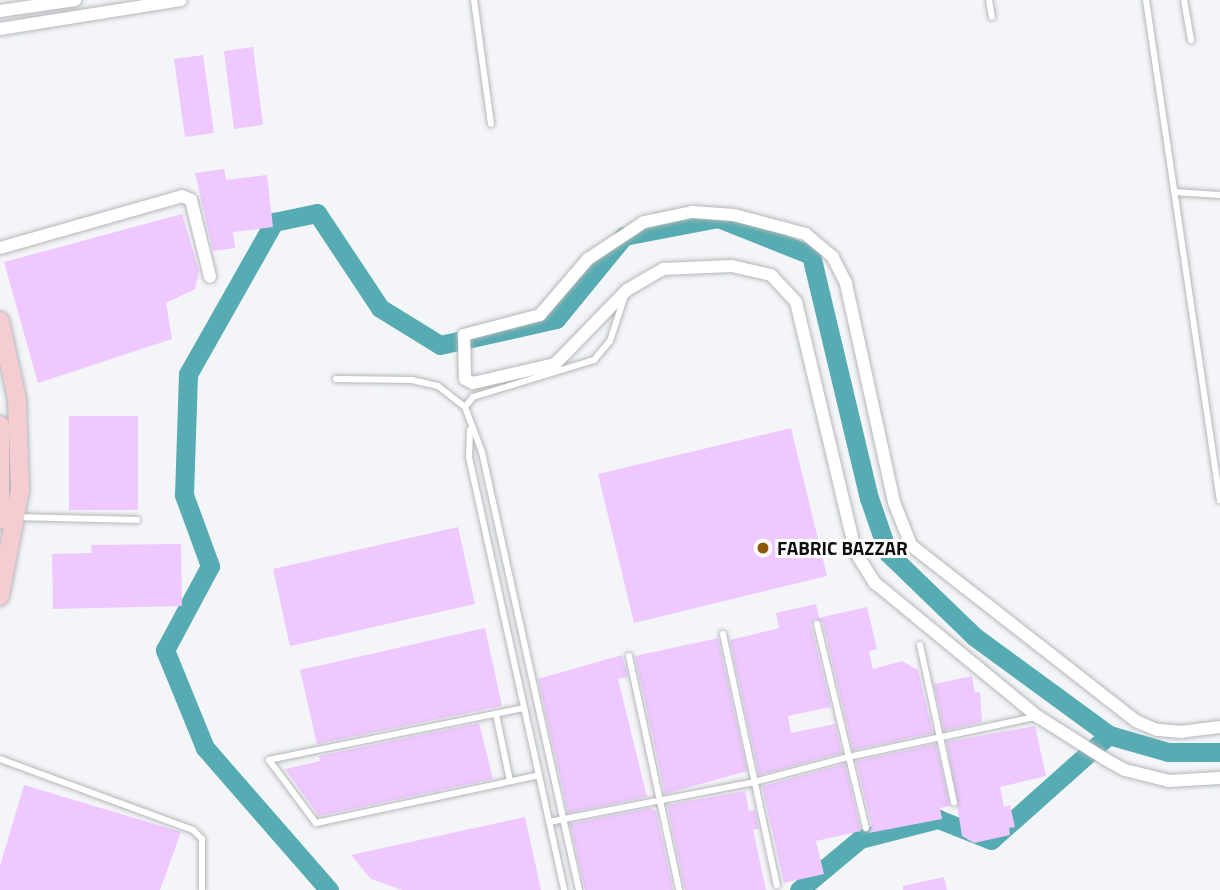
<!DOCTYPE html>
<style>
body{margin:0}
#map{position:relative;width:1220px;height:890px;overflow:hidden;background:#f3f5f8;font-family:"Titillium Web",sans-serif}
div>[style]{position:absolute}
.river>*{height:19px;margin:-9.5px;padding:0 9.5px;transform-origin:9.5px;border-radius:9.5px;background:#56acb2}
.building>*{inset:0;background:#eec8ff}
.roads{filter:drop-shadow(0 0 2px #b5b7ba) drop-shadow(0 0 2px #b5b7ba)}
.lane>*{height:6px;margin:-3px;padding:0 3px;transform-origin:3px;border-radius:3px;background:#fff}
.street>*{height:12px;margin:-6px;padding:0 6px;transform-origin:6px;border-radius:6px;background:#fff}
.secondary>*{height:18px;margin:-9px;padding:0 9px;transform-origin:9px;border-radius:9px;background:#f4ccd1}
.dots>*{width:19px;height:19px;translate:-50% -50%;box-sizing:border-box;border:4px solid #fff;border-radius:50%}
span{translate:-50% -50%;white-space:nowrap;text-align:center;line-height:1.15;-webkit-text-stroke:6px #fff;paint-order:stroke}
.poi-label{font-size:19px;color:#0e0f10;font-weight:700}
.left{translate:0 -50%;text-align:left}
</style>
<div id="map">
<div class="river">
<div style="left:329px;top:890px;width:189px;rotate:-131.1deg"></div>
<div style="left:205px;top:748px;width:106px;rotate:-112.2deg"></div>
<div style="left:165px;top:650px;width:95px;rotate:-61.8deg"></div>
<div style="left:210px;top:566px;width:76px;rotate:-110.1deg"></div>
<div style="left:184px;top:495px;width:121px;rotate:-88.1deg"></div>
<div style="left:188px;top:374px;width:175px;rotate:-60.5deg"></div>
<div style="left:274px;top:222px;width:44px;rotate:-11.8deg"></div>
<div style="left:317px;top:213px;width:114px;rotate:56.4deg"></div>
<div style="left:380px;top:308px;width:70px;rotate:31.7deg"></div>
<div style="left:440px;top:345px;width:119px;rotate:-12.6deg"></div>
<div style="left:556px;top:319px;width:107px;rotate:-50.7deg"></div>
<div style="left:624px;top:236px;width:96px;rotate:-10.8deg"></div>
<div style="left:718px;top:218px;width:100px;rotate:21.7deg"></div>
<div style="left:811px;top:255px;width:250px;rotate:76.6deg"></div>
<div style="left:869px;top:498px;width:58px;rotate:70.9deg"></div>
<div style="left:888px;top:553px;width:121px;rotate:44deg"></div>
<div style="left:975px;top:637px;width:166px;rotate:36.2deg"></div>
<div style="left:1109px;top:735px;width:61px;rotate:16.1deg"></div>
<div style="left:1168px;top:752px;width:52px"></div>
<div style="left:799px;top:890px;width:80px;rotate:-39.9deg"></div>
<div style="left:860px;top:839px;width:81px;rotate:-14.4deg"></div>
<div style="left:938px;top:819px;width:57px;rotate:21.6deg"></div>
<div style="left:991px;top:840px;width:158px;rotate:-41.7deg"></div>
</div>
<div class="building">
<div style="clip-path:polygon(253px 47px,263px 125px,234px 129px,224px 51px)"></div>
<div style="clip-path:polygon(203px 55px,214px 133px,185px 137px,174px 59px)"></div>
<div style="clip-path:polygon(224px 169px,226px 180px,267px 175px,273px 227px,233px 232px,235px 248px,213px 251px,195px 173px)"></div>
<div style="clip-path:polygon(182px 214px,199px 271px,195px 289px,166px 303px,172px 339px,38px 383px,4px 262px)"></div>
<div style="clip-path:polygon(69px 416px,138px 416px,138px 510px,69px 510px)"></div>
<div style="clip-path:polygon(791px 428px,827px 576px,634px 623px,598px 474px)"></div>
<div style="clip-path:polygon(458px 527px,475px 604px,290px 646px,273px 569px)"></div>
<div style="clip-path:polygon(181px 544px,182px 606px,53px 609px,52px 554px,92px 553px,91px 545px)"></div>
<div style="clip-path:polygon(816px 604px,819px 618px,867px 607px,877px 649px,869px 651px,873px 669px,902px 661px,918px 670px,933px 733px,853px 750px,823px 623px,815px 619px,811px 625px,831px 707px,788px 716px,791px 733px,835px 724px,842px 753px,759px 775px,730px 640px,779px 628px,776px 613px)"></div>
<div style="clip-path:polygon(485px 628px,502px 706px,317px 744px,300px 670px)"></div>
<div style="clip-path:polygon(718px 638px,747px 771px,665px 794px,635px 656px)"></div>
<div style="clip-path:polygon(622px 655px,628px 677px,618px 679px,647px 797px,568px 813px,538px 679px)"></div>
<div style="clip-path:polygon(972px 676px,975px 693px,980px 692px,982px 722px,944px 731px,934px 684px)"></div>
<div style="clip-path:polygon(479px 723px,493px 779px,319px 816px,285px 769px,320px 761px,319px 756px)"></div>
<div style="clip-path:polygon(1035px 726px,1046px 776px,1000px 787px,1004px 807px,1010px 805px,1015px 827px,1009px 828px,1010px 835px,974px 843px,962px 836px,947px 742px)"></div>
<div style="clip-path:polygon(936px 744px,950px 806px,940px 808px,942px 819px,869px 833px,872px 827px,856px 761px)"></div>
<div style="clip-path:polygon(845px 764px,861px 831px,816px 841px,824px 874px,784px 883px,762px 786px)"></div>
<div style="clip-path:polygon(24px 785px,181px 832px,160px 890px,0 890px,0 866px)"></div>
<div style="clip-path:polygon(745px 791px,749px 811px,755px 810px,759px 829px,753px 830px,766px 890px,685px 890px,667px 805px)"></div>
<div style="clip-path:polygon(650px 808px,656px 811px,673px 890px,585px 890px,570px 824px)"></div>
<div style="clip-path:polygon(525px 817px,541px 890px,402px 890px,371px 879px,351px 855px)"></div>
<div style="clip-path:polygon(944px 877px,947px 890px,903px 890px,903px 886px)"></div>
</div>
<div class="roads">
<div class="lane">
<div style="left:474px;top:0;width:125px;rotate:82.2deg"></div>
<div style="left:989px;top:0;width:17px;rotate:80deg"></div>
<div style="left:1146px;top:0;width:506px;rotate:81.6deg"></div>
<div style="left:1184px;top:0;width:41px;rotate:80.1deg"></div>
<div style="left:1174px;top:192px;width:46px;rotate:3.7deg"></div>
<div style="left:336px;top:379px;width:76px;rotate:0.8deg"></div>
<div style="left:412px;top:380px;width:27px;rotate:13deg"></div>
<div style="left:438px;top:386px;width:34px;rotate:38deg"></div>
<div style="left:470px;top:430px;width:27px;rotate:92deg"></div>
<div style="left:469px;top:457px;width:443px;rotate:77.6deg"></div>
<div style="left:17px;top:517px;width:120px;rotate:1.4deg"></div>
<div style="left:817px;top:624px;width:210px;rotate:76.5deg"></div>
<div style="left:723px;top:634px;width:257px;rotate:77.9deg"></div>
<div style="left:920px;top:645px;width:161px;rotate:77.8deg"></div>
<div style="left:629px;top:656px;width:239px;rotate:77.9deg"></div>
<div style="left:524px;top:708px;width:260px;rotate:168.5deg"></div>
<div style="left:269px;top:760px;width:79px;rotate:53.3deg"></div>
<div style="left:316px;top:823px;width:228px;rotate:-12.1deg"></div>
<div style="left:496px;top:714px;width:68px;rotate:78.2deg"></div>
<div style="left:0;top:759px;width:206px;rotate:20.2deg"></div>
<div style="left:193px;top:830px;width:13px;rotate:45deg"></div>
<div style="left:202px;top:839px;width:51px;rotate:90deg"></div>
<div style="left:549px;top:822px;width:209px;rotate:-11deg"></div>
<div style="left:754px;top:782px;width:97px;rotate:-14.9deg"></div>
<div style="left:848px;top:757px;width:191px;rotate:-12.1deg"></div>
<div style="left:579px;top:890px;width:449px;rotate:-102.5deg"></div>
<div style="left:482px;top:452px;width:48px;rotate:-110.7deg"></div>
<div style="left:465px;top:407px;width:13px;rotate:-51deg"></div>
<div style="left:473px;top:397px;width:127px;rotate:-17deg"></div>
<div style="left:594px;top:360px;width:25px;rotate:-50deg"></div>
<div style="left:610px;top:341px;width:48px;rotate:-71.9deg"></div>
</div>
<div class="street">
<div style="left:0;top:11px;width:76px;rotate:-8.3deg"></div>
<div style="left:0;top:29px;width:183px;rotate:-9.1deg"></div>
<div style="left:0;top:248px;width:189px;rotate:-15.9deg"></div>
<div style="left:182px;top:196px;width:10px;rotate:24deg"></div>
<div style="left:191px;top:200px;width:79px;rotate:76.1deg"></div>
<div style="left:1220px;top:727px;width:38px;rotate:173deg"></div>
<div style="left:1182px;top:732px;width:25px;rotate:-175deg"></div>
<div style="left:1157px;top:730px;width:23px;rotate:-157deg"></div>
<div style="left:1136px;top:721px;width:286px;rotate:-142deg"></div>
<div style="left:911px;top:545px;width:46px;rotate:-111.6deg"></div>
<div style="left:894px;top:502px;width:224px;rotate:-102.4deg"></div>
<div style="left:846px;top:283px;width:29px;rotate:-117deg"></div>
<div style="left:833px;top:257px;width:35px;rotate:-140deg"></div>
<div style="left:806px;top:234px;width:74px;rotate:-165.2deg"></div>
<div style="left:734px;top:215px;width:42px;rotate:-175.9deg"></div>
<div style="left:692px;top:212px;width:49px;rotate:168.2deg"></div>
<div style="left:644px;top:222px;width:67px;rotate:146.5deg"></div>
<div style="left:588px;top:259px;width:74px;rotate:130.6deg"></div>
<div style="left:540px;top:315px;width:79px;rotate:165.3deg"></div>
<div style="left:464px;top:335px;width:44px;rotate:88.7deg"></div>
<div style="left:465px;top:379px;width:9px;rotate:27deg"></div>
<div style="left:473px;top:383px;width:84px;rotate:-13deg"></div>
<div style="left:555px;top:364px;width:103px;rotate:-45.8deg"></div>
<div style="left:627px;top:290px;width:42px;rotate:-30.3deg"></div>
<div style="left:663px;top:269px;width:69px;rotate:-2.5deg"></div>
<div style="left:732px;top:266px;width:40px;rotate:13deg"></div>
<div style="left:771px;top:275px;width:37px;rotate:47deg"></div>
<div style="left:796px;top:302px;width:258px;rotate:76.6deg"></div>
<div style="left:856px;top:553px;width:36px;rotate:58deg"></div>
<div style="left:875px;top:583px;width:210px;rotate:39.4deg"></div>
<div style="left:1037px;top:716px;width:80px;rotate:32.3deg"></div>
<div style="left:1105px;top:759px;width:23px;rotate:29deg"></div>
<div style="left:1125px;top:770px;width:45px;rotate:14deg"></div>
<div style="left:1169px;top:781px;width:51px;rotate:-3.4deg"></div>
</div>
<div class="secondary">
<div style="left:0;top:321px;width:80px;rotate:77.7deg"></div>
<div style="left:17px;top:399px;width:91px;rotate:88.1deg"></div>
<div style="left:20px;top:490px;width:108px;rotate:100.7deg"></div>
<div style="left:0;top:425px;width:95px;rotate:90deg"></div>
</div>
</div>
<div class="dots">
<div style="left:763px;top:548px;background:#8c5706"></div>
</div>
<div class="poi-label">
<span class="left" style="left:777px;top:548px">FABRIC BAZZAR</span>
</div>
</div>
